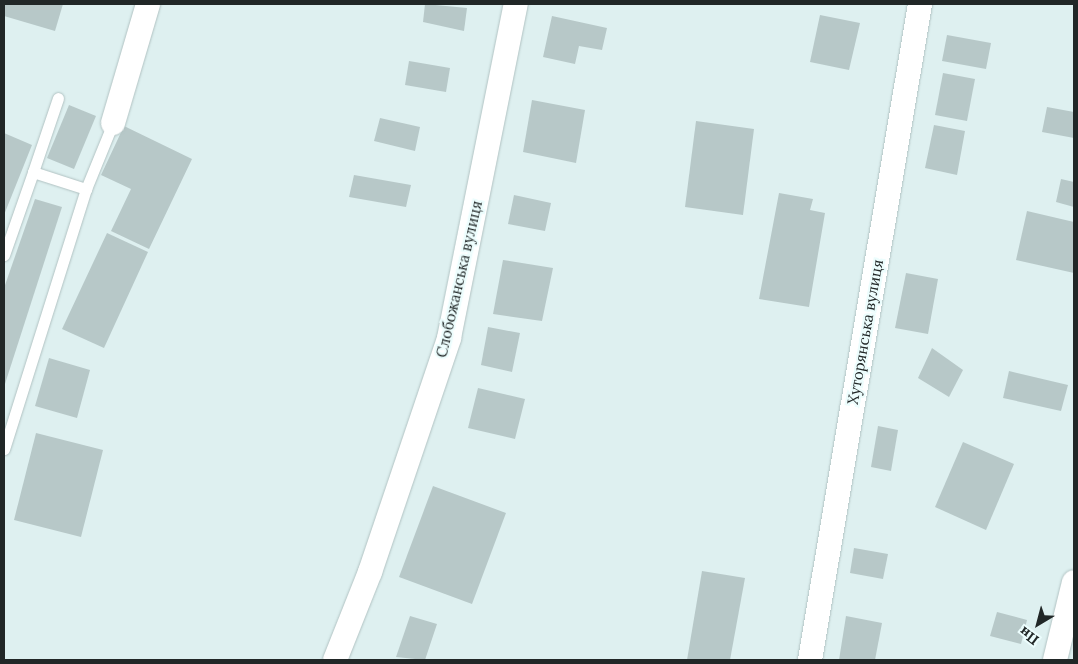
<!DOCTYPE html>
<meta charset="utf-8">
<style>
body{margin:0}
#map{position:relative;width:1078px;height:664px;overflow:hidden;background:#def0f0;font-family:Lora,serif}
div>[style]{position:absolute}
.building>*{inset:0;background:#b7c8c8}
.roads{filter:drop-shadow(0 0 1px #b1c2c2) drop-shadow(0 0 1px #b1c2c2)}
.lane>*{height:11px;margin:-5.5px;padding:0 5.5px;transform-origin:5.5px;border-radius:5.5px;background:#fff}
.street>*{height:24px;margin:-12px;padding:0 12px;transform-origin:12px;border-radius:12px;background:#fff}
span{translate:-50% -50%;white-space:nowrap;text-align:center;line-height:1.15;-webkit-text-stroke:4.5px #ecfdfd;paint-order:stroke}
.street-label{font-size:15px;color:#212727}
.frame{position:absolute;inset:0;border:5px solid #212727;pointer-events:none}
.north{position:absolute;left:1013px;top:599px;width:50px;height:50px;-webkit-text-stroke:4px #ecfdfd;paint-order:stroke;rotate:217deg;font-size:14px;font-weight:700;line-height:20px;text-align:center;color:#212727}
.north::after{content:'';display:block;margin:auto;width:18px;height:22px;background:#212727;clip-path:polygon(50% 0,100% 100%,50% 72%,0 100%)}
</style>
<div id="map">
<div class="building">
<div style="clip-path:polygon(4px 4px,63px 4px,55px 31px,4px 16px)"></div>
<div style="clip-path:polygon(425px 4px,467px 8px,464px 31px,423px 22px)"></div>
<div style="clip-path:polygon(820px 15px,860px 23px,849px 70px,810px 62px)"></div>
<div style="clip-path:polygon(552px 16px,607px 28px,602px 50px,579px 46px,575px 64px,543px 57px)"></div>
<div style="clip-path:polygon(947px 35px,991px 43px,986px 69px,942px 61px)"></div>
<div style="clip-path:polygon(409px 61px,450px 68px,446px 92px,405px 85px)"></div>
<div style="clip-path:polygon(943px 73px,975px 79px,967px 121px,935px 115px)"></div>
<div style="clip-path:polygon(532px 100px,585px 110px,576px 163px,523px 152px)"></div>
<div style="clip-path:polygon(69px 105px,96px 116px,74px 169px,47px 158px)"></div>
<div style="clip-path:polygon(1047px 107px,1074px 112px,1074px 138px,1042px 132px)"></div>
<div style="clip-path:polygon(380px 118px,420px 127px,415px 151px,374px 141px)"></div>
<div style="clip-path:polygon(696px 121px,754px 129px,743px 215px,685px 207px)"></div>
<div style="clip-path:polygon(934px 125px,965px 131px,957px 175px,925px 168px)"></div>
<div style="clip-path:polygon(124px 126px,192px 159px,149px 249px,111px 231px,131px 189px,101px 175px)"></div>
<div style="clip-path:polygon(4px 133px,32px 145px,4px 215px)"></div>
<div style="clip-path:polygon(354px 175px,411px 185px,406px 207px,349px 197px)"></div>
<div style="clip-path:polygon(1061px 179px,1074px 182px,1074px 207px,1056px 202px)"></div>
<div style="clip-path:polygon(779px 193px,813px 199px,810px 210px,825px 213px,809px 307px,759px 299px)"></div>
<div style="clip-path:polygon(514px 195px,551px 203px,545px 231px,508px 224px)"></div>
<div style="clip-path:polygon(35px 199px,62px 207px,4px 387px,4px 288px)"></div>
<div style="clip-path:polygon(1027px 211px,1074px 222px,1074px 273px,1016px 260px)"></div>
<div style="clip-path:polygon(107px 233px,148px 252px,104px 348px,62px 329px)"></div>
<div style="clip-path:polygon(503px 260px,553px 268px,542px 321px,493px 314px)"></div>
<div style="clip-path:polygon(906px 273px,938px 279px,928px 334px,895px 328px)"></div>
<div style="clip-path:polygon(488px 327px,520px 333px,512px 372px,481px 365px)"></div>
<div style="clip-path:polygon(932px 348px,963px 370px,949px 397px,918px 378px)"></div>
<div style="clip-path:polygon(49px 358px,90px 370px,77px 418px,35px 406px)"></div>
<div style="clip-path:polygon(1009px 371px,1068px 385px,1061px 411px,1003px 398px)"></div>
<div style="clip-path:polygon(478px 388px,525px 399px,515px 439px,468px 428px)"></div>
<div style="clip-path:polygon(878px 426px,898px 430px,891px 471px,871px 467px)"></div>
<div style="clip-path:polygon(36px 433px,103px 450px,81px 537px,14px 520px)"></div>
<div style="clip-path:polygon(963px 442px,1014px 464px,986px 530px,935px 507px)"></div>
<div style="clip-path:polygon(433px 486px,506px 513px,472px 604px,399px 577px)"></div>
<div style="clip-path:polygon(854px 548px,888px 554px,883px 579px,850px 573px)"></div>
<div style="clip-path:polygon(702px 571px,745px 578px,730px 660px,687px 660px)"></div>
<div style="clip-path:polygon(997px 612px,1027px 620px,1021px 644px,990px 636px)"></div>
<div style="clip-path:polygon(410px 616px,437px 624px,425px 660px,396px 657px)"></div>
<div style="clip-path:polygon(846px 616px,882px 623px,875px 660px,839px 660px)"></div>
</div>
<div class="roads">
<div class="lane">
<div style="left:33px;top:172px;width:78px;rotate:-71.3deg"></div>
<div style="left:4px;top:255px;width:88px;rotate:-70.7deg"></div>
<div style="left:33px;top:172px;width:56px;rotate:17.8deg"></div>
<div style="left:4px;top:449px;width:273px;rotate:-72.5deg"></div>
<div style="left:86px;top:189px;width:71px;rotate:-67.8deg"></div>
</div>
<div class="street">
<div style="left:113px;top:123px;width:124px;rotate:-73.6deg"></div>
<div style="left:335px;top:660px;width:95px;rotate:-68.3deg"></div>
<div style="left:370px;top:572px;width:247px;rotate:-71.3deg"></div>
<div style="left:449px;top:338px;width:341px;rotate:-78.7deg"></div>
<div style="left:810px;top:660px;width:665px;rotate:-80.48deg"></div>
<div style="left:1055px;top:660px;width:80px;rotate:-76.3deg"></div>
</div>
</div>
<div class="street-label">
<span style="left:459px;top:279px;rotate:-77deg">Слобожанська вулиця</span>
<span style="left:865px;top:332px;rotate:-80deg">Хуторянська вулиця</span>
</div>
<div class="frame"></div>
<div class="north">Пн</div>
</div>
